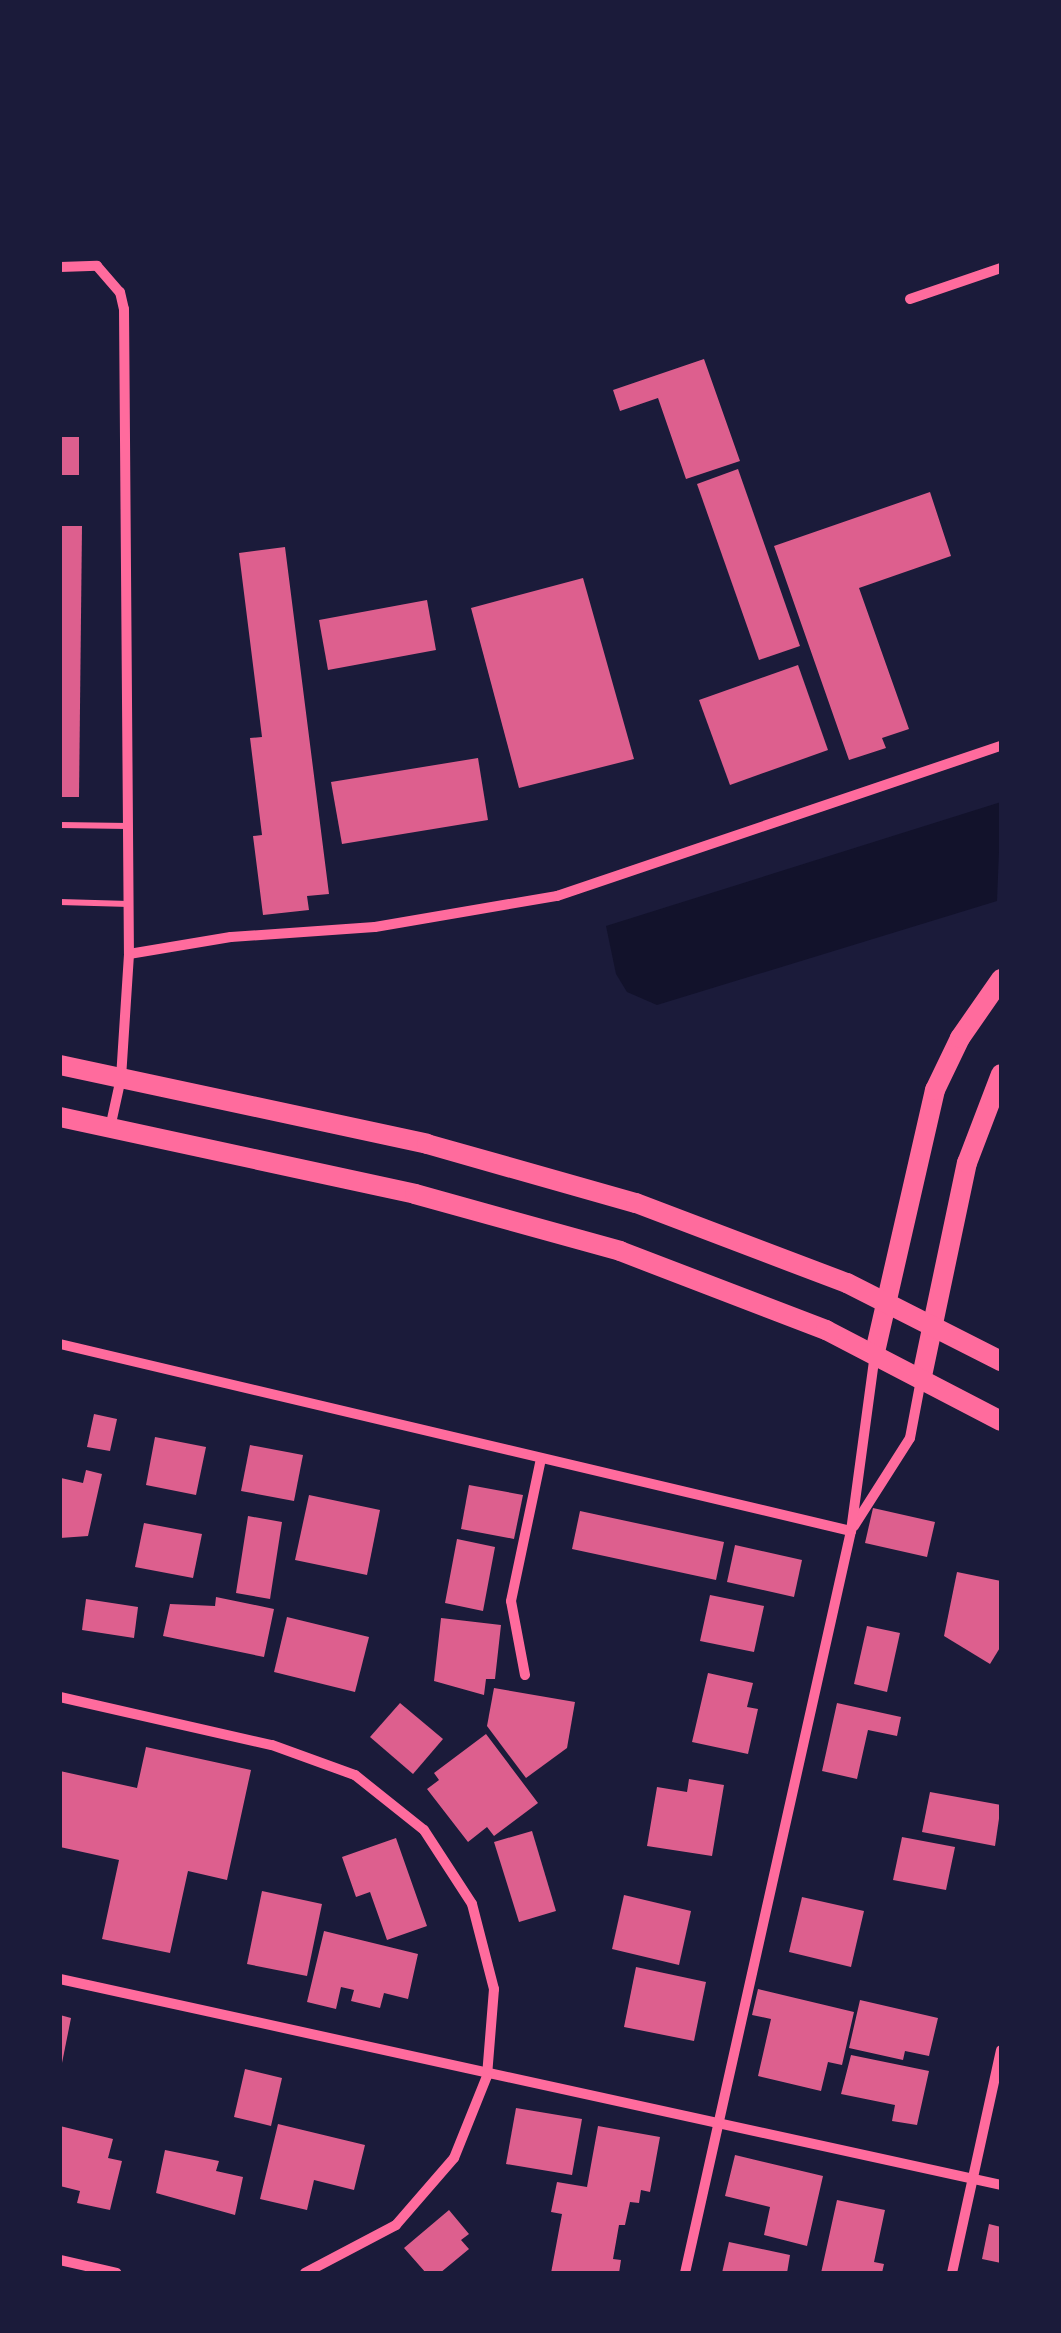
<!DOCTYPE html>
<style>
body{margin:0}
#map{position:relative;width:1061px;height:2333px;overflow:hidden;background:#1b1b3a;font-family:"Roboto Serif",serif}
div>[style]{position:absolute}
.water>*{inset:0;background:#12122b}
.building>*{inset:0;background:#dd5f8e}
.service>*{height:6px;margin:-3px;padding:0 3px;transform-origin:3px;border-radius:3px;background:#ff6b9d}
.minor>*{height:10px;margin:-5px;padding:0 5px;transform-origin:5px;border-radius:5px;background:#ff6b9d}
.secondary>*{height:20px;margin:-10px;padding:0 10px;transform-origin:10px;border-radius:10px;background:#ff6b9d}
.primary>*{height:20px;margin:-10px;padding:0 10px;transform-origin:10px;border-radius:10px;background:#ff6b9d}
span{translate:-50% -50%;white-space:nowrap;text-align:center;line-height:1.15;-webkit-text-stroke:8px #1b1b3a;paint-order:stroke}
.frame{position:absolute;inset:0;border:62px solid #1b1b3a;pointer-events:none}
</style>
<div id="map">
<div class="water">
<div style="clip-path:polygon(1001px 802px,997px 901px,657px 1005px,627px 992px,616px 974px,606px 926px)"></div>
</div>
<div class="building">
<div style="clip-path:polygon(704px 359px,740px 461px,686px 479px,658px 398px,620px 411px,613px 390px)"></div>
<div style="clip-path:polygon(60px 437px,79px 437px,79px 475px,60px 475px)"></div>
<div style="clip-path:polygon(738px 469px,800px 646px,759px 660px,697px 484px)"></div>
<div style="clip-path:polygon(930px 492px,951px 556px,859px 588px,909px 729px,882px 738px,886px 748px,849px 760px,774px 546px)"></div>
<div style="clip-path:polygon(60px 526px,82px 526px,79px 797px,60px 797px)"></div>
<div style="clip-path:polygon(285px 547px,329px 894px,307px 896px,309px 910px,263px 915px,253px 836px,262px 835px,250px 738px,262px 737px,239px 553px)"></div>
<div style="clip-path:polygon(583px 578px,634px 759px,519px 788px,471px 608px)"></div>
<div style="clip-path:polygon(427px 600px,436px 650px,328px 670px,319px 620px)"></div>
<div style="clip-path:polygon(798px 665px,828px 750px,730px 785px,699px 700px)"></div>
<div style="clip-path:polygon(478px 758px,488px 820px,342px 844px,331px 782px)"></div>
<div style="clip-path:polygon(94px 1414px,117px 1419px,110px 1451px,87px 1447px)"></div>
<div style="clip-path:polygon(155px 1437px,206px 1447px,196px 1495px,146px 1485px)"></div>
<div style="clip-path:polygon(250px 1445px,303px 1455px,294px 1501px,241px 1491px)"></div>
<div style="clip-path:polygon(86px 1470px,102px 1474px,88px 1536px,60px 1538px,61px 1478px,83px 1483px)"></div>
<div style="clip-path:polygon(469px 1485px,523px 1495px,514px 1539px,461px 1529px)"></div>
<div style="clip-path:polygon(309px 1495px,380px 1510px,367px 1575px,295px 1560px)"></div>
<div style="clip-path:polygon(873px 1508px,935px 1522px,927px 1557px,865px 1543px)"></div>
<div style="clip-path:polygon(580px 1511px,724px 1542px,716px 1580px,572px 1549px)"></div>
<div style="clip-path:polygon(248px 1516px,282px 1522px,270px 1599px,236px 1593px)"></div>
<div style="clip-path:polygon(144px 1523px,202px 1534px,193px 1578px,135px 1567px)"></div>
<div style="clip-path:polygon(457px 1539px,495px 1547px,483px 1611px,445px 1603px)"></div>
<div style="clip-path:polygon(735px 1545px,802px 1560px,794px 1597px,727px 1582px)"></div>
<div style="clip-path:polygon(957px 1572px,1001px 1581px,1001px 1646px,990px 1664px,944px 1636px)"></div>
<div style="clip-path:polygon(710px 1595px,764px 1606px,754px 1652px,700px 1641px)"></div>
<div style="clip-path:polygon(216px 1597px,274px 1609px,264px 1657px,163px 1636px,170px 1604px,215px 1606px)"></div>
<div style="clip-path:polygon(86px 1599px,138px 1607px,134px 1638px,82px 1630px)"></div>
<div style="clip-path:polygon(287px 1617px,369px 1637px,355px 1692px,274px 1672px)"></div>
<div style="clip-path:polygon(441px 1618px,501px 1625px,495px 1679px,486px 1679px,484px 1695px,434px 1681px)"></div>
<div style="clip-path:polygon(867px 1626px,900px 1633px,887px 1692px,854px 1684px)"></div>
<div style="clip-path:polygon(708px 1673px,753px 1683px,747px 1707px,758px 1709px,748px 1754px,692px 1742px)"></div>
<div style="clip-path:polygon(494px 1688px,575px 1702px,567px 1748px,526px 1778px,487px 1726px)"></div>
<div style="clip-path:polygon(400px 1703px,443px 1739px,413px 1774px,370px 1737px)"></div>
<div style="clip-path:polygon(837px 1703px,901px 1717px,897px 1736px,868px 1730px,857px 1779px,822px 1771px)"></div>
<div style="clip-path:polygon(486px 1734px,538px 1803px,494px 1836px,487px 1827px,468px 1842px,427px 1789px,439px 1780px,434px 1773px)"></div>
<div style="clip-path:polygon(146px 1747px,251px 1770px,227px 1880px,188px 1871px,170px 1953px,102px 1939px,119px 1860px,60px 1847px,60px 1771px,137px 1788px)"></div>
<div style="clip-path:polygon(689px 1779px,724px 1785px,712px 1856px,647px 1846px,657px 1787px,687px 1792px)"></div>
<div style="clip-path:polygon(930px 1792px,1001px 1805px,995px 1846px,922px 1832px)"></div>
<div style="clip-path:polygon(532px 1831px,556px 1911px,519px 1922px,494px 1842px)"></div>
<div style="clip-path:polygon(902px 1837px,955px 1847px,946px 1890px,893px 1880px)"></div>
<div style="clip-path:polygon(396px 1838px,427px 1926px,387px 1940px,370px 1892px,356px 1897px,342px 1857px)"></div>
<div style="clip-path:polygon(262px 1891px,322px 1904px,307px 1976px,247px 1964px)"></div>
<div style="clip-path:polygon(624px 1895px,691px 1911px,679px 1965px,612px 1949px)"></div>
<div style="clip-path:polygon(802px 1897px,864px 1911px,851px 1967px,789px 1952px)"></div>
<div style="clip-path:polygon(324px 1931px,418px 1954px,408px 1999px,384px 1993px,380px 2008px,351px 2001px,354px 1990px,341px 1987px,336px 2009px,307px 2002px)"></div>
<div style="clip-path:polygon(636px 1967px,706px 1982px,694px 2041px,624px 2027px)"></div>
<div style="clip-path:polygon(758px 1989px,854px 2012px,842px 2065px,828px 2062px,821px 2091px,758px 2076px,771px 2019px,752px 2015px)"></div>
<div style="clip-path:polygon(860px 2000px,938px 2018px,929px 2056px,905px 2051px,903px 2060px,849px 2048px)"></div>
<div style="clip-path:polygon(60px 2015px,71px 2018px,62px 2063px,60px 2063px)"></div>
<div style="clip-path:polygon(851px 2055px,929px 2071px,917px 2125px,892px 2121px,895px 2105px,841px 2094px)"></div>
<div style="clip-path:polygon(245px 2069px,282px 2078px,271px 2126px,234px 2117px)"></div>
<div style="clip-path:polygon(516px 2108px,582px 2119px,572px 2175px,506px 2164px)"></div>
<div style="clip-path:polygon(278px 2124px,365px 2145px,354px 2190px,314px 2180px,307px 2210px,260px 2199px)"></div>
<div style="clip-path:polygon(60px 2126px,113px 2139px,108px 2158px,122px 2161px,110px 2210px,77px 2203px,80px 2191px,60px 2186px)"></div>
<div style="clip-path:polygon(598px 2126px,660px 2137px,650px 2192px,641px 2190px,639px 2203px,630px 2202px,625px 2225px,619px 2225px,613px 2259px,621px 2260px,619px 2273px,551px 2273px,562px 2214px,551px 2212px,557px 2182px,587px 2187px)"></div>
<div style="clip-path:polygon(165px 2150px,219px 2161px,216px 2171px,243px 2177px,235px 2215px,156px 2193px)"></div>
<div style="clip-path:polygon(735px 2155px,823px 2176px,807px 2246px,764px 2235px,770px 2207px,725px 2196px)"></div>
<div style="clip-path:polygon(837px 2200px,885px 2210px,874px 2262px,884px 2264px,882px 2273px,821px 2273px)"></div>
<div style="clip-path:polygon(449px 2210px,469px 2234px,461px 2240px,469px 2249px,440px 2273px,426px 2273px,404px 2248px)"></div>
<div style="clip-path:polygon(989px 2224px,1001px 2227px,1001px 2263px,982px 2259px)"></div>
<div style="clip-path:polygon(729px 2242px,790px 2255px,787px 2273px,722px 2273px)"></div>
</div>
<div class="service">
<div style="left:60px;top:825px;width:68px;rotate:0.8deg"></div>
<div style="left:60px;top:902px;width:69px;rotate:1.7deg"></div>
</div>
<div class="minor">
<div style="left:60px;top:267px;width:37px;rotate:-2deg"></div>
<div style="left:97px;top:266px;width:35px;rotate:49deg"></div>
<div style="left:120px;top:292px;width:17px;rotate:77deg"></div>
<div style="left:124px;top:309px;width:645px;rotate:89.56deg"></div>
<div style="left:910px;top:299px;width:96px;rotate:-18.8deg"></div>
<div style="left:110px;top:1128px;width:51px;rotate:-77.6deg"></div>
<div style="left:121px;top:1078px;width:124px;rotate:-86.3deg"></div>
<div style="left:129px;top:954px;width:103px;rotate:-9.5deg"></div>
<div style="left:231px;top:937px;width:144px;rotate:-4deg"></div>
<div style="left:375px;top:927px;width:185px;rotate:-9.7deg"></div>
<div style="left:557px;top:896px;width:469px;rotate:-18.7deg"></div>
<div style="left:60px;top:1344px;width:813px;rotate:13.3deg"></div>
<div style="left:854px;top:1526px;width:104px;rotate:-57.5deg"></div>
<div style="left:910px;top:1438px;width:59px;rotate:-79.3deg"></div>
<div style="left:525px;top:1675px;width:75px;rotate:-100.7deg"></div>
<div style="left:511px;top:1601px;width:145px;rotate:-78.1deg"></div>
<div style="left:60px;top:1697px;width:217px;rotate:12.8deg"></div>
<div style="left:272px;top:1745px;width:88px;rotate:19.9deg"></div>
<div style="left:355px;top:1775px;width:88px;rotate:38.6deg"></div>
<div style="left:424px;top:1830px;width:88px;rotate:57deg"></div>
<div style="left:472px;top:1904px;width:88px;rotate:75.5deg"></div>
<div style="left:494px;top:1989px;width:87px;rotate:94.6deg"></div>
<div style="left:487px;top:2076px;width:88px;rotate:111.9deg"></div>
<div style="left:454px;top:2158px;width:89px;rotate:130.9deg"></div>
<div style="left:396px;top:2225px;width:103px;rotate:152.2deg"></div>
<div style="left:60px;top:1979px;width:963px;rotate:12.35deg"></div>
<div style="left:60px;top:2260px;width:58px;rotate:12.8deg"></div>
<div style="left:685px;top:2273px;width:760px;rotate:-77.39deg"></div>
<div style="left:851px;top:1531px;width:179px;rotate:-82.3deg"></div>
<div style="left:952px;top:2273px;width:228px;rotate:-77.6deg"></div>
</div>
<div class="secondary">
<div style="left:875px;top:1352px;width:269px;rotate:-77.1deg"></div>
<div style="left:935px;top:1090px;width:58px;rotate:-64.3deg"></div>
<div style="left:960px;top:1038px;width:72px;rotate:-55.2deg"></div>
<div style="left:922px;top:1376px;width:218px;rotate:-78.1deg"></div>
<div style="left:967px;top:1163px;width:95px;rotate:-69.1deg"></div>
</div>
<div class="primary">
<div style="left:60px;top:1065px;width:375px;rotate:12.1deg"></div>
<div style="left:427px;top:1144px;width:217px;rotate:15.8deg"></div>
<div style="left:636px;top:1203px;width:226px;rotate:20.8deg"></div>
<div style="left:847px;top:1283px;width:173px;rotate:26.9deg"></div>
<div style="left:60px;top:1117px;width:363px;rotate:12.2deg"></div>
<div style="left:415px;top:1194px;width:213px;rotate:15.5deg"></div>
<div style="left:620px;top:1251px;width:221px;rotate:21deg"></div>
<div style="left:826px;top:1330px;width:197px;rotate:27.5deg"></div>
</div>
<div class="frame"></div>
</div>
